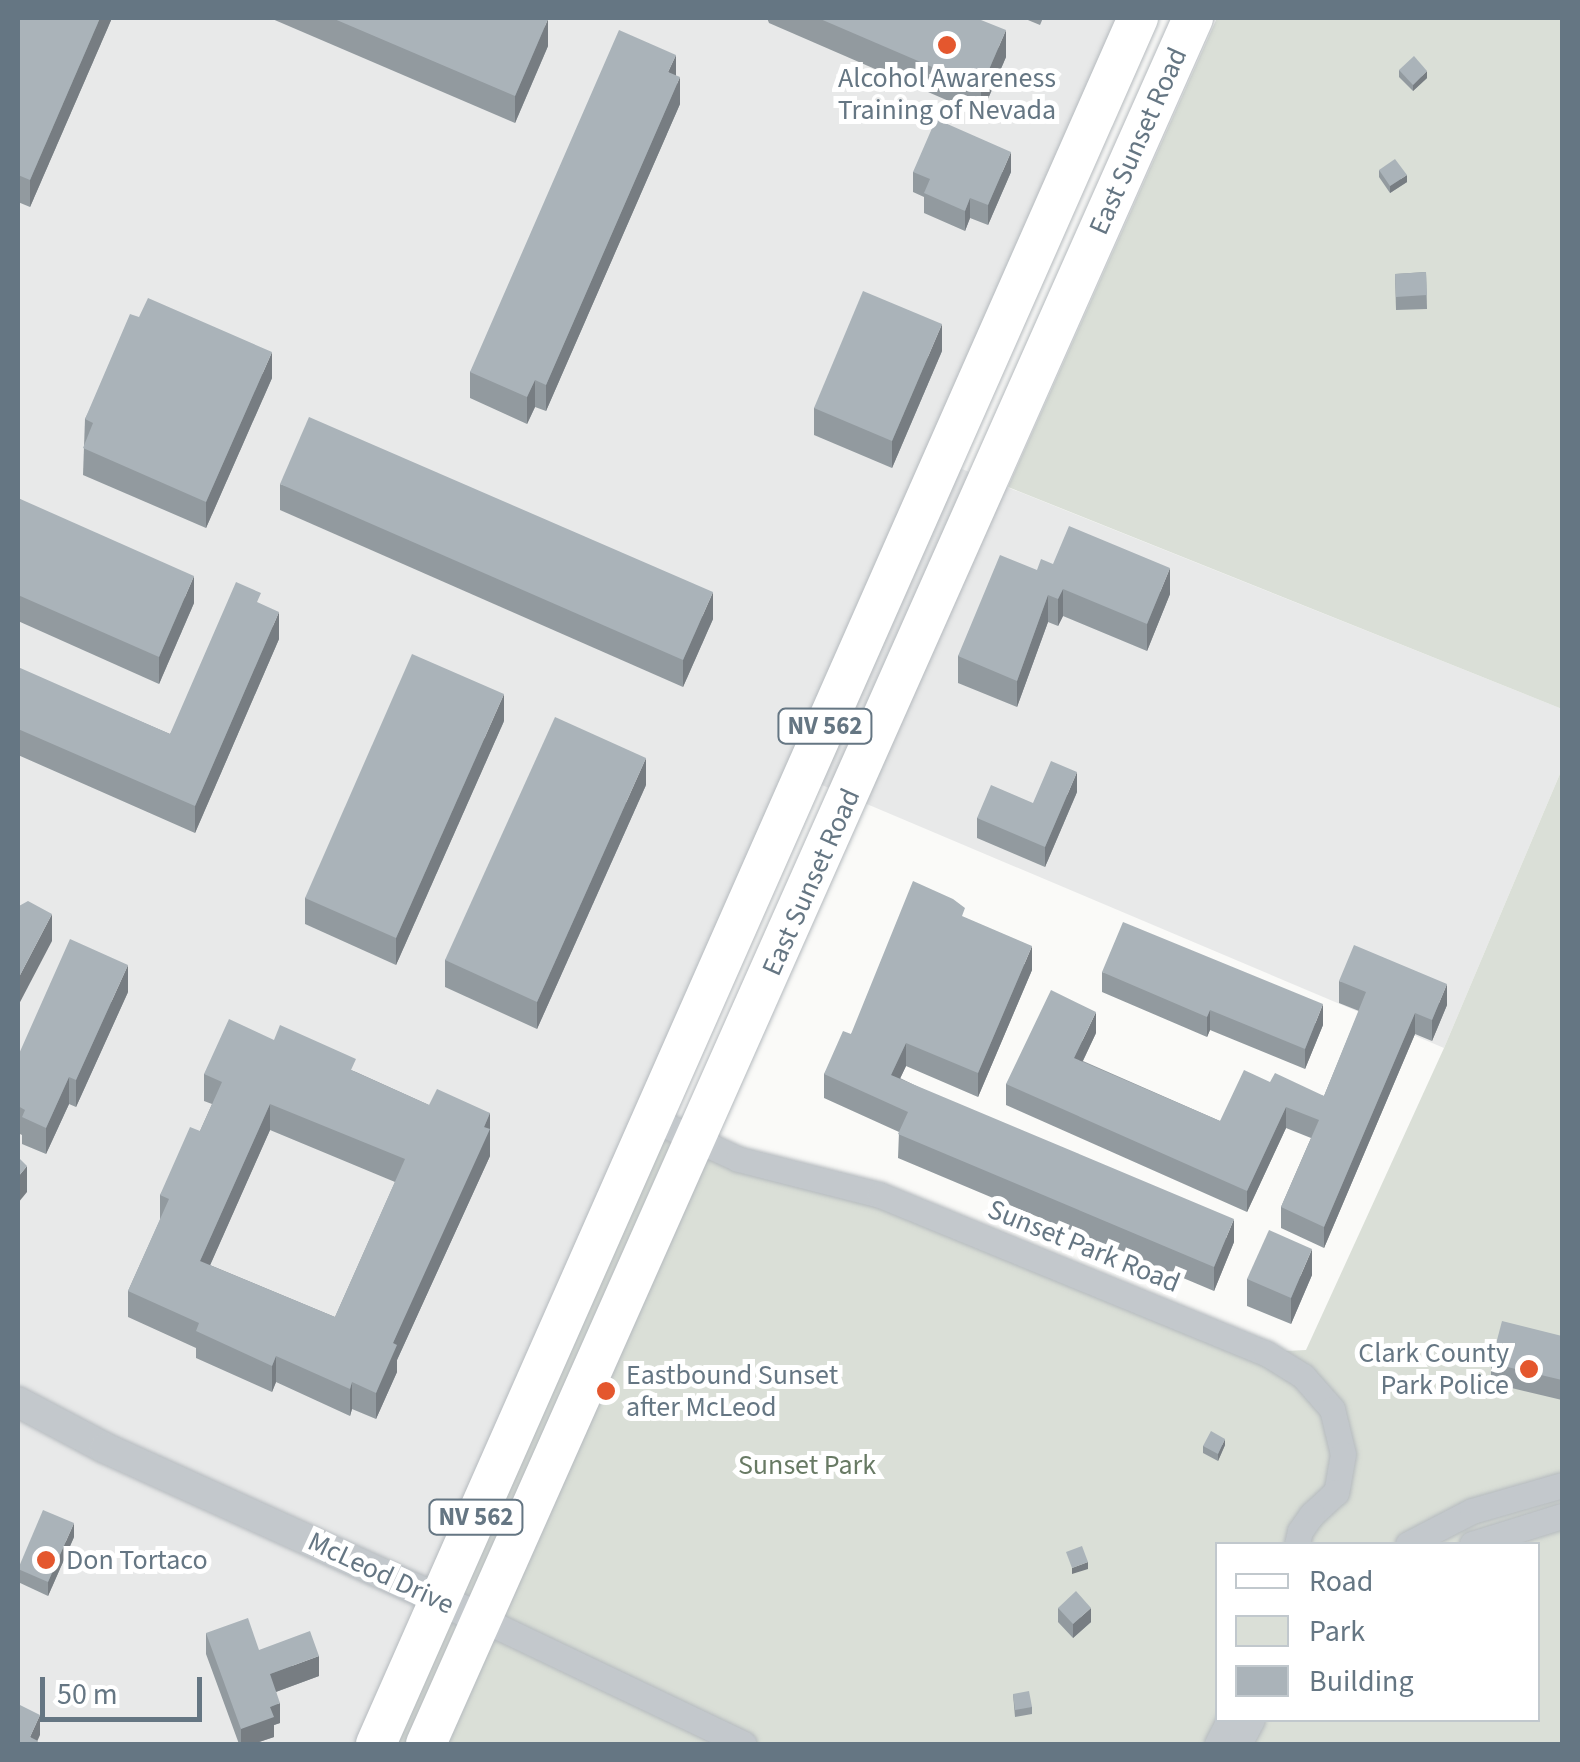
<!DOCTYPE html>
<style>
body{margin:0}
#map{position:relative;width:1580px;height:1762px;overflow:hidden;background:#fafaf8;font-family:"Source Sans 3",sans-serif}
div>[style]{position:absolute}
.built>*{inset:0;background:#e8e9e9}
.green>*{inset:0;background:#dadfd7}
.roads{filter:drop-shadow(0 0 2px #b5babe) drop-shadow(0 0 2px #b5babe)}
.minor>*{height:25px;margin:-12.5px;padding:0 12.5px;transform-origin:12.5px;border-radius:12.5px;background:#c3c8cc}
.tertiary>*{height:30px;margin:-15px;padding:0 15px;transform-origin:15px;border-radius:15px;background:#c3c8cc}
.primary>*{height:40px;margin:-20px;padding:0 20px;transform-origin:20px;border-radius:20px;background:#fff}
.wall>*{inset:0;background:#929a9f}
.shaded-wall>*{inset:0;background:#777d82}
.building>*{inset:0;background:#aab3b9}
.dots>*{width:28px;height:28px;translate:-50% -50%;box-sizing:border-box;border:5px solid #fff;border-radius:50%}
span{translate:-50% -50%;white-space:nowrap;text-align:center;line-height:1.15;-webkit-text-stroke:10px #fff;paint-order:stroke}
.shield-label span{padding:2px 8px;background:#fff;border:2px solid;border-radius:8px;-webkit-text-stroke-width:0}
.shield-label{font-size:25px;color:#657683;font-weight:700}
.poi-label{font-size:28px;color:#657683}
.right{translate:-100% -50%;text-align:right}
.left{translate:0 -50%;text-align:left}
.street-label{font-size:28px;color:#657683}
.park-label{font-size:28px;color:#687a64}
.frame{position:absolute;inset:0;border:20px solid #657683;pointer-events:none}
.legend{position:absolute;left:1215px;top:1542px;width:325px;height:180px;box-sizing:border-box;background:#fff;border:2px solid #c1c8cd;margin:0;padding:12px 18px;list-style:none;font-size:30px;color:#657683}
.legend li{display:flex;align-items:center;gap:20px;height:50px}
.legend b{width:50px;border:2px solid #c1c8cd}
.scale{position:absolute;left:40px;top:1677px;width:162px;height:45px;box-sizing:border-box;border:5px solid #657683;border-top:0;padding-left:12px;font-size:30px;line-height:35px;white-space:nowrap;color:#657683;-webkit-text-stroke:8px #fff;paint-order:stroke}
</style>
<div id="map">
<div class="built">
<div style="clip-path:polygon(18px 18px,1138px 18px,942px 461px,1562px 709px,1562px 769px,1444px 1048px,803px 777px,376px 1744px,18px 1744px)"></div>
</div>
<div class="green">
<div style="clip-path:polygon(1217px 18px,1562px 18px,1562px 709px,1008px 487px)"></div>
<div style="clip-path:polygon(evenodd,1562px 769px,1562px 1744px,376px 1744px,652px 1119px,829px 1180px,1266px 1352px,1306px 1350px,1444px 1048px,1562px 769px,1218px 1544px,1538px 1544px,1538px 1720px,1218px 1720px,1218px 1544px)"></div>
</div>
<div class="roads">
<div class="minor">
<div style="left:652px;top:1119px;width:95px;rotate:24.9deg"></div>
<div style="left:738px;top:1159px;width:146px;rotate:14.2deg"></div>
<div style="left:880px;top:1195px;width:417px;rotate:22.3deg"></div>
<div style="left:1266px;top:1353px;width:44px;rotate:31.9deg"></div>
<div style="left:1303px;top:1376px;width:44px;rotate:48.7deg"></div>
<div style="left:1332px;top:1409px;width:46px;rotate:76.3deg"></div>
<div style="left:1343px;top:1454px;width:39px;rotate:100deg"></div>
<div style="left:1336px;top:1492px;width:33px;rotate:137deg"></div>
<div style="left:1312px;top:1514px;width:21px;rotate:125deg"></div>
<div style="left:1300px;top:1531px;width:13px;rotate:103deg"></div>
<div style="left:1408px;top:1544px;width:72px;rotate:-27.3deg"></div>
<div style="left:1472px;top:1511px;width:94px;rotate:-16.1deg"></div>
<div style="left:1472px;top:1544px;width:94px;rotate:-17.3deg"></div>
<div style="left:482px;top:1619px;width:290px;rotate:25.5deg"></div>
<div style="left:1217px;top:1744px;width:27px;rotate:-63deg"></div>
<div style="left:1239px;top:1744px;width:27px;rotate:-62deg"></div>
</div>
<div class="tertiary">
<div style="left:18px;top:1402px;width:98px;rotate:27.9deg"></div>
<div style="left:105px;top:1448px;width:414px;rotate:24.4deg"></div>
</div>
<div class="primary">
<div style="left:376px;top:1744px;width:1887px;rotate:-66.18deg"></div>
<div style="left:426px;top:1744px;width:1889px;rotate:-66.04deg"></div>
</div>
</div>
<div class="wall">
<div style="clip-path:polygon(18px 18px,112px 18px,30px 207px,18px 202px)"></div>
<div style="clip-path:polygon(270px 18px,543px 18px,548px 46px,515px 123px)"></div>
<div style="clip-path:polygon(767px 18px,976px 18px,1006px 57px,981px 115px,769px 23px)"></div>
<div style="clip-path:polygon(1023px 18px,1043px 18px,1040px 25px)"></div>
<div style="clip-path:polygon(1399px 70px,1427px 78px,1413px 91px,1399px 77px)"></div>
<div style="clip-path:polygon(676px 76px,680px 104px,546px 411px,535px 407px,527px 424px,470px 398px,470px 372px)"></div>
<div style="clip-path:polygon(1379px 170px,1407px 182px,1390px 193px,1379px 177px)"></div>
<div style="clip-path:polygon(913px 172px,1011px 172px,988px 225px,970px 218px,965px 231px,924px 213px,924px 197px,913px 192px)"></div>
<div style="clip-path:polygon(1426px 272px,1427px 309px,1396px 310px,1395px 274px)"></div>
<div style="clip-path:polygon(139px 317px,272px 378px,206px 528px,83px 475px,85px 419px)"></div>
<div style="clip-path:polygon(942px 351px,892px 468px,814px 435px,814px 408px)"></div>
<div style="clip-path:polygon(280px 484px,713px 619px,683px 687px,280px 510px)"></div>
<div style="clip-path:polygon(18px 498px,194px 603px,159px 684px,18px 621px)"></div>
<div style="clip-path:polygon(1053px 564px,1170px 594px,1147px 651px,1063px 616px,1058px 626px,1048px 622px,1017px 707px,958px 683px,958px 656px,1037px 570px)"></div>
<div style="clip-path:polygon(261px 604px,279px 639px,195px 833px,18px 755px,18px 669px,170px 734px)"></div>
<div style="clip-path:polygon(504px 721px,396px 965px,305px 924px,305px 898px)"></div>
<div style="clip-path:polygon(646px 785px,537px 1029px,445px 987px,445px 960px)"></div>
<div style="clip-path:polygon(1077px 792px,1045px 867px,977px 838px,977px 818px)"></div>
<div style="clip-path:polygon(965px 918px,1032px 970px,978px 1097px,906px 1066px,900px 1078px,1234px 1242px,1214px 1291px,898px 1158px,899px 1132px,824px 1098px,824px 1074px,851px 1034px)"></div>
<div style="clip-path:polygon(1102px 972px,1323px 1025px,1305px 1069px,1210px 1030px,1207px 1037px,1102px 992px)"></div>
<div style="clip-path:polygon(1339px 981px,1447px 1005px,1432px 1041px,1415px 1034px,1324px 1248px,1281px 1228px,1281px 1207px,1311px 1138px,1286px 1128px,1247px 1212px,1006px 1105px,1006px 1084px,1096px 1033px,1083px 1061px,1220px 1121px,1270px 1082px,1324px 1096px,1359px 1011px,1339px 1003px)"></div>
<div style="clip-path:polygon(128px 992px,76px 1107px,69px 1104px,46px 1154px,22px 1144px,22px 1135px,18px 1133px,18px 1056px)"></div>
<div style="clip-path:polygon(evenodd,274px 1040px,356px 1072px,429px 1105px,490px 1113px,490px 1156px,397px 1360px,397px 1372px,376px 1419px,352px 1409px,350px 1416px,276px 1382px,272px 1392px,196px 1358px,196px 1348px,128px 1317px,128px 1291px,160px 1220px,160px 1195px,200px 1131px,212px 1104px,204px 1101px,204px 1074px,274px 1040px,270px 1130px,395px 1182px,335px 1317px,210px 1265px,270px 1130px)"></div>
<div style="clip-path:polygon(1312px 1275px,1291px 1324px,1247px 1306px,1247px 1279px)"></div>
<div style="clip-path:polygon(1562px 1336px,1562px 1400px,1491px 1383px,1491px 1363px)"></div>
<div style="clip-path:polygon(1225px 1445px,1218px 1461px,1203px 1453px,1203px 1446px)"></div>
<div style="clip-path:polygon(74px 1537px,48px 1596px,18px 1582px,18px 1569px)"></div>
<div style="clip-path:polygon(1058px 1608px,1091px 1622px,1073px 1638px,1058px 1622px)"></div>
<div style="clip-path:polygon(206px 1633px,319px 1676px,276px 1692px,280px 1723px,274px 1725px,274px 1737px,253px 1744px,239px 1744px,206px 1654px)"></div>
<div style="clip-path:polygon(1013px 1694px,1032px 1707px,1032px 1714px,1015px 1717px)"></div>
</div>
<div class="shaded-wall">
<div style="clip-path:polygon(100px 18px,112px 18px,30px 207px,30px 180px)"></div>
<div style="clip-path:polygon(548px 19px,548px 46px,515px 123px,515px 96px)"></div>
<div style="clip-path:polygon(1006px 30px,1006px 57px,981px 115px,981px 88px)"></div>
<div style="clip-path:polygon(676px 55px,676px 82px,668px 72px)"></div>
<div style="clip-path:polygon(1427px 71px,1427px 78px,1413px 91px,1413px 85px)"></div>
<div style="clip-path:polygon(680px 77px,680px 104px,546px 411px,546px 385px)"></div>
<div style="clip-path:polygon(1011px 152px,1011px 172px,988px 225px,988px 205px)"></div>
<div style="clip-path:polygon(1407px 175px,1407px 182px,1390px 193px,1390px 186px)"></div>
<div style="clip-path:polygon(970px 198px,970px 218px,965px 231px,965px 211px)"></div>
<div style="clip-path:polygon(942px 324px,942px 351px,892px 468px,892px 441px)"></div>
<div style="clip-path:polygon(272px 352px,272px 378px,206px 528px,206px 502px)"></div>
<div style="clip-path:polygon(535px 380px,535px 407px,527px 424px,527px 397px)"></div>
<div style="clip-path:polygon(1170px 568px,1170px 594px,1147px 651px,1147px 624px)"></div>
<div style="clip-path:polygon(194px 576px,194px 603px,159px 684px,159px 657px)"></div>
<div style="clip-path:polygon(1063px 589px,1063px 616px,1058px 626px,1058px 599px)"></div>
<div style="clip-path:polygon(713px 592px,713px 619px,683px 687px,683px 660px)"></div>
<div style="clip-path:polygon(1048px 595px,1048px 622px,1017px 707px,1017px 681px)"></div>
<div style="clip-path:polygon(279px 612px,279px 639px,195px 833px,195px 806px)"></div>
<div style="clip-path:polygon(504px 694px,504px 721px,396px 965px,396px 938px)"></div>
<div style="clip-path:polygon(646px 758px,646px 785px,537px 1029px,537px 1002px)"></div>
<div style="clip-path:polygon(1077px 772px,1077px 792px,1045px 867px,1045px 847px)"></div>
<div style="clip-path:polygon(52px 914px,52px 941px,18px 1006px,18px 979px)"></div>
<div style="clip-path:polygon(1032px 946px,1032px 970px,978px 1097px,978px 1073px)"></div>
<div style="clip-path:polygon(128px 965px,128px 992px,76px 1107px,76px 1080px)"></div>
<div style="clip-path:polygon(1447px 984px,1447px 1005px,1432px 1041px,1432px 1020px)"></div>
<div style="clip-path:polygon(1323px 1004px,1323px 1025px,1305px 1069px,1305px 1049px)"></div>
<div style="clip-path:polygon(1210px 1010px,1210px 1030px,1207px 1037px,1207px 1017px)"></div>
<div style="clip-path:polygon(1096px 1012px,1096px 1033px,1074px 1079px,1074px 1058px)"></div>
<div style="clip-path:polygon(1415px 1013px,1415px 1034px,1324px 1248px,1324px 1227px)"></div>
<div style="clip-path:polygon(906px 1043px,906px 1066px,891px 1098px,891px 1075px)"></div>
<div style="clip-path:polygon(69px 1077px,69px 1104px,46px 1154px,46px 1128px)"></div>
<div style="clip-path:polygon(270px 1104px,270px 1130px,200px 1288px,200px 1261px)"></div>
<div style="clip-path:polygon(1286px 1107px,1286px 1128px,1247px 1212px,1247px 1191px)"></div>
<div style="clip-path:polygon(490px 1113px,490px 1156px,397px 1360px,397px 1372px,376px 1419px,376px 1393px,393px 1343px)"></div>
<div style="clip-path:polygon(27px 1166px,27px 1192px,18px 1203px,18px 1177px)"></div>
<div style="clip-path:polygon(1234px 1219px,1234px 1242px,1214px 1291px,1214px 1267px)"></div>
<div style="clip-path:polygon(1312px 1249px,1312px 1275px,1291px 1324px,1291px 1298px)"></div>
<div style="clip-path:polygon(276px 1356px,276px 1382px,272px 1392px,272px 1366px)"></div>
<div style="clip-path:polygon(352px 1382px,352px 1409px,350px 1416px,350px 1389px)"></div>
<div style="clip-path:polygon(1225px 1439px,1225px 1445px,1218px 1461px,1218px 1454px)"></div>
<div style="clip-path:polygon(74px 1523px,74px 1537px,48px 1596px,48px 1582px)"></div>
<div style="clip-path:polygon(1088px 1562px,1088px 1569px,1072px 1574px,1072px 1568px)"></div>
<div style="clip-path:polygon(1091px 1608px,1091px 1622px,1073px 1638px,1073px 1624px)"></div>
<div style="clip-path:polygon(319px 1656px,319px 1676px,270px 1694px,270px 1674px)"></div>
<div style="clip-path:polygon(280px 1703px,280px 1723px,274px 1725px,274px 1737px,253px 1744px,241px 1744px,241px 1729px,270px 1707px)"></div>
<div style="clip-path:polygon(40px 1715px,40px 1735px,36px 1744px,30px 1737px)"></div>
</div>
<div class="building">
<div style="clip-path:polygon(18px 18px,100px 18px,30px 180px,18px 175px)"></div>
<div style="clip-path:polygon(332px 18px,543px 18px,548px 19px,515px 96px)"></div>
<div style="clip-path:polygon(818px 18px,976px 18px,1006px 30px,981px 88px)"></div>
<div style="clip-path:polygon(619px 30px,676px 55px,668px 72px,680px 77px,546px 385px,535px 380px,527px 397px,470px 372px)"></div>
<div style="clip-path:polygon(1414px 56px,1427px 71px,1413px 85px,1399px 70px)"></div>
<div style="clip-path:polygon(936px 119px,1011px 152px,988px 205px,970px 198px,965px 211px,924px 193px,930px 179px,913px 172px)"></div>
<div style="clip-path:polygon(1395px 159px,1407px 175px,1390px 186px,1379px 170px)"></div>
<div style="clip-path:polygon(1426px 272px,1427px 295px,1396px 297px,1395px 274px)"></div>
<div style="clip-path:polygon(863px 291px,942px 324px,892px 441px,814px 408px)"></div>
<div style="clip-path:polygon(148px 298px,272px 352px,206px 502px,83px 448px,93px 423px,85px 419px,130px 314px,139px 317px)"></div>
<div style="clip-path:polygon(309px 417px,713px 592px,683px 660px,280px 484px)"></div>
<div style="clip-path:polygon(18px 498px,194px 576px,159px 657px,18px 595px)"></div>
<div style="clip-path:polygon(1069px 526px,1170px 568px,1147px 624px,1063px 589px,1058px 599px,1048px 595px,1017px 681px,958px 656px,1000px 555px,1037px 570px,1041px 559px,1053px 564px)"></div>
<div style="clip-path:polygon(236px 582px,261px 593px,257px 602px,279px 612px,195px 806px,18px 729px,18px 667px,170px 734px)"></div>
<div style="clip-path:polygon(412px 654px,504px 694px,396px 938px,305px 898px)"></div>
<div style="clip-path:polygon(555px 717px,646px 758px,537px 1002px,445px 960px)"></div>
<div style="clip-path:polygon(1051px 761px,1077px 772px,1045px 847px,977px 818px,991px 785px,1033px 803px)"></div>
<div style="clip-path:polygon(913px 881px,953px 899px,965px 908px,962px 916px,1032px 946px,978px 1073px,906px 1043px,891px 1075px,1234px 1219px,1214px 1267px,898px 1134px,908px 1112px,824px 1074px,843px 1031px,851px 1034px)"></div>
<div style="clip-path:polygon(28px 901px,52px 914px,18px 979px,18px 905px,19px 906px)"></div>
<div style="clip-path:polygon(1123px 922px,1323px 1004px,1305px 1049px,1210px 1010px,1207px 1017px,1102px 972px)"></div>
<div style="clip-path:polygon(70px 939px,128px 965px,76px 1080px,69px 1077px,46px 1128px,22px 1117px,25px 1110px,18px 1106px,18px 1056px)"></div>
<div style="clip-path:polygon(1354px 945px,1447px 984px,1432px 1020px,1415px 1013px,1324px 1227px,1281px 1207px,1319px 1120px,1286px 1107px,1247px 1191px,1006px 1084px,1051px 990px,1096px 1012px,1074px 1058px,1220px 1121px,1244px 1070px,1270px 1082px,1275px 1073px,1324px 1096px,1366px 992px,1339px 981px)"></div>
<div style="clip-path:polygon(evenodd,229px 1019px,274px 1040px,280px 1025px,356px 1059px,351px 1070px,429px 1105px,437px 1089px,490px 1113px,484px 1127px,490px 1129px,393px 1343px,397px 1345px,376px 1393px,352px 1382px,350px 1389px,276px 1356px,272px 1366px,196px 1331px,199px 1323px,128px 1291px,169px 1199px,160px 1195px,190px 1127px,200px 1131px,222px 1082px,204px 1074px,229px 1019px,270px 1104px,405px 1159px,335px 1317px,200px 1261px,270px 1104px)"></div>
<div style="clip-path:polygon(18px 1157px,27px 1166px,18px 1177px)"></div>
<div style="clip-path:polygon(1269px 1230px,1312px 1249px,1291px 1298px,1247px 1279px)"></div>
<div style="clip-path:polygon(1502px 1321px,1562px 1336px,1562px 1380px,1491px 1363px)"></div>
<div style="clip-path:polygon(1211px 1431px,1225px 1439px,1218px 1454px,1203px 1446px)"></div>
<div style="clip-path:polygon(43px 1510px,74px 1523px,48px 1582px,18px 1569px)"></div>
<div style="clip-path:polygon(1082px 1546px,1088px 1562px,1072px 1568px,1066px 1552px)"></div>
<div style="clip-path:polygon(1076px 1591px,1091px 1608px,1073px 1624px,1058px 1608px)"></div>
<div style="clip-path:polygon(248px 1618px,259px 1650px,310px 1631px,319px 1656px,270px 1674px,280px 1703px,270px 1707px,274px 1717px,241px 1729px,206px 1633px)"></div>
<div style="clip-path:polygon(1029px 1691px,1032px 1707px,1015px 1710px,1013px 1694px)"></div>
<div style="clip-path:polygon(18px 1704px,40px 1715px,30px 1737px,38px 1741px,36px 1744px,18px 1744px)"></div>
</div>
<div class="dots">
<div style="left:947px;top:45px;background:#e4572e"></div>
<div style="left:1529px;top:1369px;background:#e4572e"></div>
<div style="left:606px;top:1391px;background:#e4572e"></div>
<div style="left:46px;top:1560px;background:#e4572e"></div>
</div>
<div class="shield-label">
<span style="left:825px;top:726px">NV 562</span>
<span style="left:476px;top:1517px">NV 562</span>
</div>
<div class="poi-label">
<span style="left:947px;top:94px">Alcohol Awareness<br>Training of Nevada</span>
<span class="right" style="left:1509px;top:1369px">Clark County<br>Park Police</span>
<span class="left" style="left:626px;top:1391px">Eastbound Sunset<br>after McLeod</span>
<span class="left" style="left:66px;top:1560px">Don Tortaco</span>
</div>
<div class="street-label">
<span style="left:1138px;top:141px;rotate:-66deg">East Sunset Road</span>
<span style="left:811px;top:882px;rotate:-66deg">East Sunset Road</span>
<span style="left:1084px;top:1246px;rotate:22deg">Sunset Park Road</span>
<span style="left:381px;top:1573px;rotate:25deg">McLeod Drive</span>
</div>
<div class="park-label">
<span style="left:807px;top:1465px">Sunset Park</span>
</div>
<div class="frame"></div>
<ul class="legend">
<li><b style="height:12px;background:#fff"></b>Road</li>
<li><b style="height:28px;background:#dadfd7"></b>Park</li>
<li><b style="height:28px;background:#aab3b9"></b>Building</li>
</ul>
<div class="scale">50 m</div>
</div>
